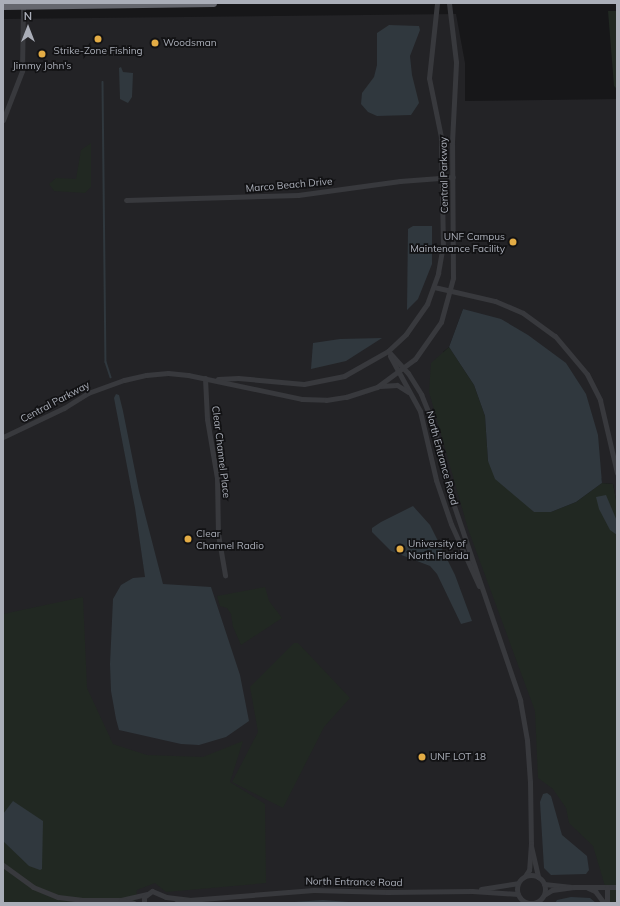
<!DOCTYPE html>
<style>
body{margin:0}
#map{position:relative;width:620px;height:906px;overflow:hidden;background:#171719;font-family:Mulish,sans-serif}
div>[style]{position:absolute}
.built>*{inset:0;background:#232326}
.green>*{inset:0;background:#212822}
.water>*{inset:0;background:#30383e}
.stream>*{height:1.5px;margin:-0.75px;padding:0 0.75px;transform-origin:0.75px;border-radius:0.75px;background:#30383e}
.minor>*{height:5px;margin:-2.5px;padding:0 2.5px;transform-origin:2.5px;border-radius:2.5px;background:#38393d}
.minor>.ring{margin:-2.5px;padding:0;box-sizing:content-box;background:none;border:5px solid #38393d;border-radius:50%}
.highway>*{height:7px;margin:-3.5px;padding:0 3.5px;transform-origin:3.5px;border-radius:3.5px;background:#65676e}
.dots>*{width:11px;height:11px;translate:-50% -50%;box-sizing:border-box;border:2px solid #121214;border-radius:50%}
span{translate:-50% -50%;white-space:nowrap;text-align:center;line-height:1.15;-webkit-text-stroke:3.5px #121214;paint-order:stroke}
.poi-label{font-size:10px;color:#aaaeb8}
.left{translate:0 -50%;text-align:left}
.right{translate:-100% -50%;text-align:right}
.street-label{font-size:10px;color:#aaaeb8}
.frame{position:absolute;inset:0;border:4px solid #aaaeb8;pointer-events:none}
.north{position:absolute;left:8px;top:8px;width:40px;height:40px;-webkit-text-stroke:3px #121214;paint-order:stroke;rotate:0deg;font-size:11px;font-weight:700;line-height:16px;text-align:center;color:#aaaeb8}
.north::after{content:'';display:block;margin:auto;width:14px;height:18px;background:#aaaeb8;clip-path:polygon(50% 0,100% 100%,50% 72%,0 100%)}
</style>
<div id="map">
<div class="built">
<div style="clip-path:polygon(456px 14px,465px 63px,465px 101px,617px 99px,617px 505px,613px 484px,602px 483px,602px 479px,463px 309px,449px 347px,443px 352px,617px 903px,3px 903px,3px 19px)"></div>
</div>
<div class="green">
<div style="clip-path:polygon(608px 11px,617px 11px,617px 89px,614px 86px)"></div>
<div style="clip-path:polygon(91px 143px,91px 187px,85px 193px,54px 191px,49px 184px,56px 178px,76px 179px,81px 150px)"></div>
<div style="clip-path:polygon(449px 347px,474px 385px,485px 416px,488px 461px,534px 512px,551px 512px,576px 502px,602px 483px,613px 484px,617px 505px,617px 903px,610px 903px,593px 846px,569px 823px,566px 808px,553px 789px,538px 778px,535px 711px,468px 529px,429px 392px,431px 363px)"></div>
<div style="clip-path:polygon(265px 587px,269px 601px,282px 618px,241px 645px,233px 627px,231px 614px,227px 608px,220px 606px,217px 596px)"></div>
<div style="clip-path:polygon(83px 597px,87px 688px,113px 744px,147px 755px,203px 757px,243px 741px,230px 782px,265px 804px,266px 883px,166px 892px,155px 883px,137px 890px,135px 903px,3px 903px,3px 614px)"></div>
<div style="clip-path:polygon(294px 643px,298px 643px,350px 698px,324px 727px,283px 808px,232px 782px,258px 732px,250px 687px)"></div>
</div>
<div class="water">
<div style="clip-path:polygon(389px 25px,419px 26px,420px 30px,410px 56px,412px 75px,419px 103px,411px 115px,377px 116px,368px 112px,361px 104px,362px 93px,374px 77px,377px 65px,377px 33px)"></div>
<div style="clip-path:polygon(121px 67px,123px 72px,133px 73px,132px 97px,128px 103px,120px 99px,119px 68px)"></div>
<div style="clip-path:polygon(413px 226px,432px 226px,432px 264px,418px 299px,407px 310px,408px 229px)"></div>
<div style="clip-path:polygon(463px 309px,501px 319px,528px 335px,566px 363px,586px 394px,598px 435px,602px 483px,576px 502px,551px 512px,534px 512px,495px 479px,488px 461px,485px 416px,474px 385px,449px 347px)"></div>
<div style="clip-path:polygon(382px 338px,346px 361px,311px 369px,313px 343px,340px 339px)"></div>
<div style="clip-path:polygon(116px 394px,119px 395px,123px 411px,139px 491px,163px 584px,211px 587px,240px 675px,249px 721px,226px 737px,199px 745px,181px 744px,119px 730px,116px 719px,111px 691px,110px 664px,113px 599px,121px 585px,133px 578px,145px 577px,135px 508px,114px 398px)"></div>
<div style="clip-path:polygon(606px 495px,617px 521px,617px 535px,610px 530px,599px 509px,596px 497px)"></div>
<div style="clip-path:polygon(413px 506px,430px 525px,455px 575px,472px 621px,461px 624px,437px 574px,430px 566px,391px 551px,372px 532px,372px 528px,381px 522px)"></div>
<div style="clip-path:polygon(547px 793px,551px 796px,562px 835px,587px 856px,589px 870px,586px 874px,551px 875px,544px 868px,540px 802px,543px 794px)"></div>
<div style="clip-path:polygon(13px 801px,43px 821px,42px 869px,40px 870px,29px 866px,3px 841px,3px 814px)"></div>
<div style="clip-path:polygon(571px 897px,590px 898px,596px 903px,555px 903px,557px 900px)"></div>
<div style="clip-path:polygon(323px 900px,349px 902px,294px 903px,294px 902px)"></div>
</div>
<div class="stream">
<div style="left:103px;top:82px;width:280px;rotate:89.4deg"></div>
<div style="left:106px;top:362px;width:16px;rotate:72deg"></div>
</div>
<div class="minor">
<div style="left:3px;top:120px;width:53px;rotate:-68.8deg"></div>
<div style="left:22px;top:71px;width:67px;rotate:-89.1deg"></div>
<div style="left:126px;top:200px;width:172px;rotate:-1.7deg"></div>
<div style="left:298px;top:195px;width:103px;rotate:-7.8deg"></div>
<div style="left:400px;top:181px;width:53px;rotate:-4.3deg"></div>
<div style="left:434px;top:287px;width:63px;rotate:12.9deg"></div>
<div style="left:495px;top:301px;width:30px;rotate:23deg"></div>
<div style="left:523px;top:313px;width:39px;rotate:36deg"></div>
<div style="left:555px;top:336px;width:50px;rotate:49.9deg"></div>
<div style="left:587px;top:374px;width:29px;rotate:63deg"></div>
<div style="left:600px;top:400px;width:75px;rotate:76.9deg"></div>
<div style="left:388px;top:351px;width:30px;rotate:48deg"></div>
<div style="left:408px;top:373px;width:25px;rotate:58deg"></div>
<div style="left:421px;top:394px;width:31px;rotate:68deg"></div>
<div style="left:433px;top:423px;width:73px;rotate:76.5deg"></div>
<div style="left:450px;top:494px;width:218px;rotate:71.2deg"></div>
<div style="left:520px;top:700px;width:41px;rotate:80.1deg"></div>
<div style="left:527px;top:740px;width:42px;rotate:85.9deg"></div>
<div style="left:530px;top:782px;width:61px;rotate:89.1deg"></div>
<div style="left:531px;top:843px;width:27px;rotate:94deg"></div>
<div style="left:529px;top:870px;width:7px;rotate:124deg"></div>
<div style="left:390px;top:356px;width:63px;rotate:61.4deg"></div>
<div style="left:420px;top:411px;width:71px;rotate:76.9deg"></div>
<div style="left:436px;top:480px;width:46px;rotate:71.2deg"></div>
<div style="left:451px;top:524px;width:68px;rotate:65.7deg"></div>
<div style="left:205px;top:378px;width:41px;rotate:87.2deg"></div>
<div style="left:207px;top:419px;width:60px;rotate:80.4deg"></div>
<div style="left:217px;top:478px;width:56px;rotate:89deg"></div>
<div style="left:218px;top:534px;width:42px;rotate:80.3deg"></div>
<div style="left:218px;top:379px;width:20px;rotate:-3deg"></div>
<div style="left:238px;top:378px;width:66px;rotate:5.2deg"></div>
<div style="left:304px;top:384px;width:41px;rotate:-11.3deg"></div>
<div style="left:344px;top:376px;width:51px;rotate:-29.6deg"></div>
<div style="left:388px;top:351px;width:25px;rotate:-43deg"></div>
<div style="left:406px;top:334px;width:37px;rotate:-55deg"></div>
<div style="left:427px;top:304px;width:33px;rotate:-70deg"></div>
<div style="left:438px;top:273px;width:27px;rotate:-80deg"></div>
<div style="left:443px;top:246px;width:109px;rotate:-91.1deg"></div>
<div style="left:441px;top:137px;width:60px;rotate:-101.5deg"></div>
<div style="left:429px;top:78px;width:75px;rotate:-83.9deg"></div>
<div style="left:380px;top:386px;width:17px;rotate:-3deg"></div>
<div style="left:397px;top:385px;width:13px;rotate:32deg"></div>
<div style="left:3px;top:437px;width:68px;rotate:-25.4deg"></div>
<div style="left:64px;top:408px;width:28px;rotate:-32deg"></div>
<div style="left:88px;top:393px;width:38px;rotate:-20deg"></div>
<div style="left:124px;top:380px;width:23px;rotate:-13deg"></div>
<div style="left:146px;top:375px;width:22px;rotate:-5deg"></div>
<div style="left:168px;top:373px;width:20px;rotate:6deg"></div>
<div style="left:188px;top:375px;width:116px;rotate:11.9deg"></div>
<div style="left:302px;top:399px;width:24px;rotate:2deg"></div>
<div style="left:326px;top:400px;width:20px;rotate:-9deg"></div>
<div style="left:346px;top:397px;width:33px;rotate:-18deg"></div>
<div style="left:377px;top:387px;width:47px;rotate:-36.4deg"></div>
<div style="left:415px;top:359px;width:45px;rotate:-54.9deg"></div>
<div style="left:441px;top:322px;width:46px;rotate:-74.7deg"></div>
<div style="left:453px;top:278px;width:136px;rotate:-90.4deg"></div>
<div style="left:452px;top:142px;width:80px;rotate:-87.1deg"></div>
<div style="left:456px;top:62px;width:59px;rotate:-96.8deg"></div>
<div style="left:531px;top:846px;width:32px;rotate:77deg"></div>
<div style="left:3px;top:865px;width:37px;rotate:36deg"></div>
<div style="left:33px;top:887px;width:27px;rotate:22deg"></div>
<div style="left:58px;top:897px;width:23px;rotate:7deg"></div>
<div style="left:81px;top:900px;width:40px"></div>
<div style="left:121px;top:900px;width:26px;rotate:-13deg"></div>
<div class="ring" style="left:517px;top:875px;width:23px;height:23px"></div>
<div style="left:544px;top:884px;width:30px;rotate:6deg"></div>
<div style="left:588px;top:888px;width:8px;rotate:23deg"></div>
<div style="left:595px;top:891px;width:15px;rotate:53deg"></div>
<div style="left:481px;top:889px;width:37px;rotate:-9deg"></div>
<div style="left:544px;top:895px;width:9px;rotate:-32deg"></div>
<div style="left:552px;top:890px;width:22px;rotate:-8deg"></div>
<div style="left:574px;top:887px;width:43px"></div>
<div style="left:121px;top:900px;width:13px;rotate:13deg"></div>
<div style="left:144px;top:903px;width:6px;rotate:-90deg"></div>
<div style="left:144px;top:897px;width:10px;rotate:-37deg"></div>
<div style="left:152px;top:891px;width:15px;rotate:23deg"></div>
<div style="left:166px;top:897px;width:23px;rotate:7deg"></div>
<div style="left:189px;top:900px;width:125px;rotate:-4.6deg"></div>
<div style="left:314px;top:890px;width:73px;rotate:1.6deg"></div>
<div style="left:387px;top:892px;width:85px;rotate:-0.7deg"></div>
<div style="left:472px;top:891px;width:46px;rotate:3.7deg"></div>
<div style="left:176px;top:903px;width:12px;rotate:-14deg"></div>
<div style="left:607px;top:903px;width:16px;rotate:-90deg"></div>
</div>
<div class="highway">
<div style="left:3px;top:6px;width:210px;rotate:-0.8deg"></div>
</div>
<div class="dots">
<div style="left:98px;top:39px;background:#e3ac45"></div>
<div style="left:155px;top:43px;background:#e3ac45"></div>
<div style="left:42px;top:54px;background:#e3ac45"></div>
<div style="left:513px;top:242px;background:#e3ac45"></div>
<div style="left:188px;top:539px;background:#e3ac45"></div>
<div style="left:400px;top:549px;background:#e3ac45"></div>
<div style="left:422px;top:757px;background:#e3ac45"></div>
</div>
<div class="poi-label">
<span class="left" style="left:163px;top:43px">Woodsman</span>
<span style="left:98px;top:51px">Strike-Zone Fishing</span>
<span style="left:42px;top:66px">Jimmy John's</span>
<span class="right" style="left:505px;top:242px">UNF Campus<br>Maintenance Facility</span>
<span class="left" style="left:196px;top:539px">Clear<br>Channel Radio</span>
<span class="left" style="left:408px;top:549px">University of<br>North Florida</span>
<span class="left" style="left:430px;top:757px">UNF LOT 18</span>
</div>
<div class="street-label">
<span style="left:444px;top:175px;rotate:-91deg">Central Parkway</span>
<span style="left:289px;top:185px;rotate:-5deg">Marco Beach Drive</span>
<span style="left:55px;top:402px;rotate:-28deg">Central Parkway</span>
<span style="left:221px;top:452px;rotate:83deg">Clear Channel Place</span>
<span style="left:442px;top:458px;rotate:75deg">North Entrance Road</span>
<span style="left:354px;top:882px;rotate:1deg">North Entrance Road</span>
</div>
<div class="frame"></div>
<div class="north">N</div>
</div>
